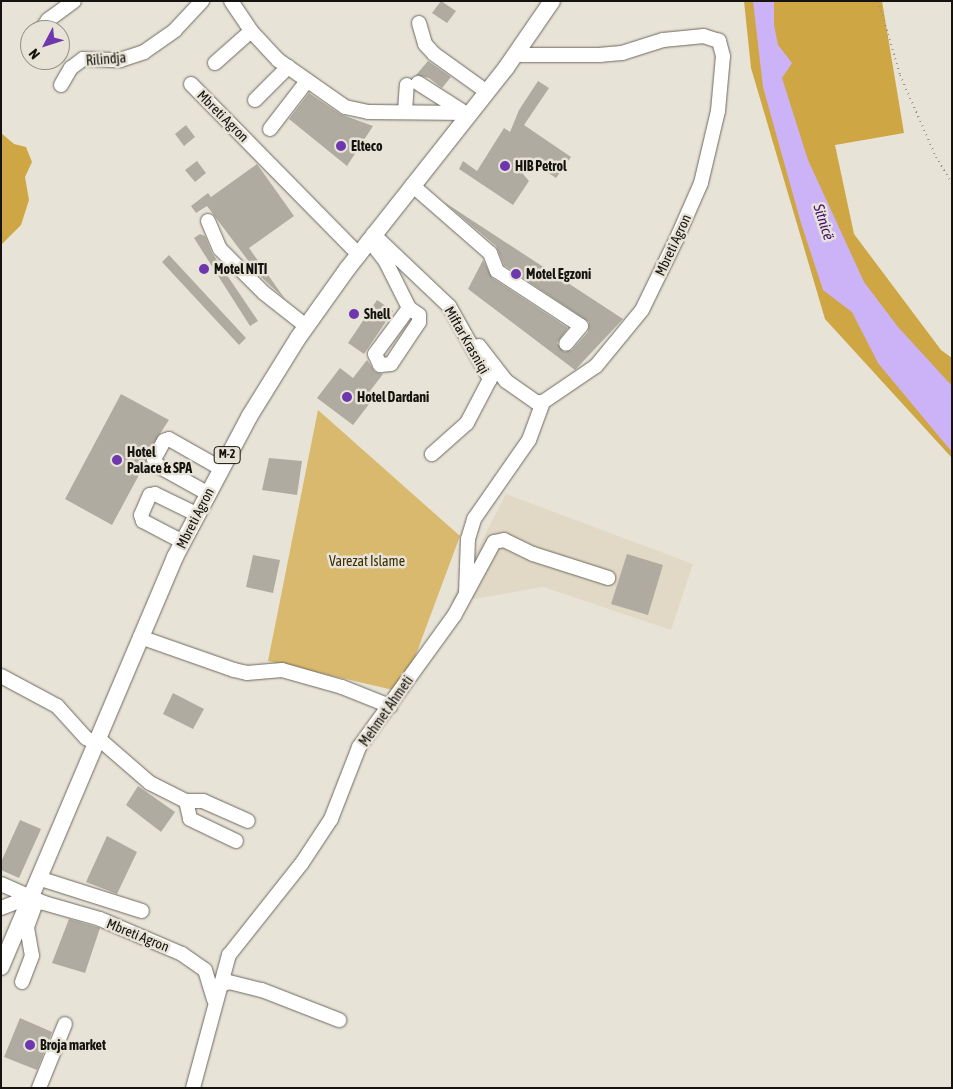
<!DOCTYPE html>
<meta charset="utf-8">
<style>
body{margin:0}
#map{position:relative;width:953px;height:1089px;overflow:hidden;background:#e8e3d7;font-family:"Asap Condensed",sans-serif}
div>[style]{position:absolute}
.built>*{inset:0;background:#e1d9c6}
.green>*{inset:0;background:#d9b96d}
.forest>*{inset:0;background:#cea744}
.water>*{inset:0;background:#ccb3f8}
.building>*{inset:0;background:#b0aba0}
.path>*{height:2px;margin-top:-1px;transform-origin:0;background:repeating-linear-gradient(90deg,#959289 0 1px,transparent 0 5px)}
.roads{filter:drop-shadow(0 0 1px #6d685e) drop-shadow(0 0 1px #6d685e)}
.minor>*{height:14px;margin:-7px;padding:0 7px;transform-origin:7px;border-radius:7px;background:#fff}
.major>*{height:16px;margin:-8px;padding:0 8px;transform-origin:8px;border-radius:8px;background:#fff}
.dots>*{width:14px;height:14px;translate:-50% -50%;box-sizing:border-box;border:2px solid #e8e3d7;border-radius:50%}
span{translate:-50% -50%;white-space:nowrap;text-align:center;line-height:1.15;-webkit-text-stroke:5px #e8e3d7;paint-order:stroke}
.shield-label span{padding:1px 4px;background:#e8e3d7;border:1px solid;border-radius:4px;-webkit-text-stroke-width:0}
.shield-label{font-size:12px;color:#14130f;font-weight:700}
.street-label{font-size:14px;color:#14130f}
.poi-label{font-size:14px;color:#14130f;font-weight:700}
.left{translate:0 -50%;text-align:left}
.park-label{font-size:14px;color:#3c2c01}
.water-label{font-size:15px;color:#410b71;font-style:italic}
.frame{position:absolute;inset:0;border:2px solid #14130f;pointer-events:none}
.north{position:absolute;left:20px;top:20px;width:50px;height:50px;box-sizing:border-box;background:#e8e3d7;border:1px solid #939087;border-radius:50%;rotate:230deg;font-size:14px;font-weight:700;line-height:20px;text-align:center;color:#14130f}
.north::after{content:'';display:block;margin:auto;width:18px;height:22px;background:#6e37ae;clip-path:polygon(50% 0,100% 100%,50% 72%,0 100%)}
</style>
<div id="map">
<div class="built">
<div style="clip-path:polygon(506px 494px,693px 564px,671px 630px,543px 587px,450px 603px)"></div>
</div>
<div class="green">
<div style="clip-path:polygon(318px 410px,460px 536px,402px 692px,268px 661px)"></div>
</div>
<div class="forest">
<div style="clip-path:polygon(744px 1px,882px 1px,904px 133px,835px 145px,854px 234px,941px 350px,952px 358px,952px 458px,825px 319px,751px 68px)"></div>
<div style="clip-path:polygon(1px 133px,14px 144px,26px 147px,32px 162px,25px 177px,29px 200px,21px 225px,1px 245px)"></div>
</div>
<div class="water">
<div style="clip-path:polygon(753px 1px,774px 1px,774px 25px,778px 45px,792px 63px,782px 78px,808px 160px,864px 282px,898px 327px,952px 386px,952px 452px,878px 363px,852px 312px,823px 290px,801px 223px,763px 87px)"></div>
</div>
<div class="building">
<div style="clip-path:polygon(441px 1px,456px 11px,447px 23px,432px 13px)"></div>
<div style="clip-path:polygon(428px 61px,451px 77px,442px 88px,429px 78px,416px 75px)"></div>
<div style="clip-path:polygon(538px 81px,549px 88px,524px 125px,571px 157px,556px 178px,532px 162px,523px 174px,529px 181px,513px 205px,459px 169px,463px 161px,477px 171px,504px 128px,510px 132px,519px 110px)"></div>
<div style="clip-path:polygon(309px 93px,340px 114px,373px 126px,347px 166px,289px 119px)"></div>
<div style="clip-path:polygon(186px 125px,195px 137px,184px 146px,175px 134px)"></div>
<div style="clip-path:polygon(197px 161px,206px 173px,195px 182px,185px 170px)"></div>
<div style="clip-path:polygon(257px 164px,294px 216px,249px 248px,285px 299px,259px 275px,207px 206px,196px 213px,191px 206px,208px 193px,211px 197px)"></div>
<div style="clip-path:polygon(444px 202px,623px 319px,575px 370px,468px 289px,483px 260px,492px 278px,568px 328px,557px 343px,564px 352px,572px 350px,588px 332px,589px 322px,504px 265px,496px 246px)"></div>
<div style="clip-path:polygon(200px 234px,205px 236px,212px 253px,258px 321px,250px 326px,194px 238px)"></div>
<div style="clip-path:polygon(169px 255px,246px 338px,239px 345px,162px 262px)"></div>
<div style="clip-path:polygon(377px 300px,393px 311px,364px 354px,348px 343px)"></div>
<div style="clip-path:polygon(367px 360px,375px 372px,383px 374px,370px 391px,376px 395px,353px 425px,317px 398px,340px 368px,353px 378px)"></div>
<div style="clip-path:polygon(121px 394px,169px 420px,146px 455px,146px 462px,112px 525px,65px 499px)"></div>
<div style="clip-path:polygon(269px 458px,302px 461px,297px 495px,262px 490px)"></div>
<div style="clip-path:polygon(627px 554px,663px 565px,648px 615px,611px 604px)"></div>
<div style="clip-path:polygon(253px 555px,280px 560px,273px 593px,246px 587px)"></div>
<div style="clip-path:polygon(173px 693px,204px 709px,193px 729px,163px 714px)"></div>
<div style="clip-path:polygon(138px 786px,175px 812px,161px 832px,126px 805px)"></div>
<div style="clip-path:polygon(20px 820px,41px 829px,19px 878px,1px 870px,1px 862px)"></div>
<div style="clip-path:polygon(107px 836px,137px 852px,117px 894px,86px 882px)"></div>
<div style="clip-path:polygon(69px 919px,100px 928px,85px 973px,52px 963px)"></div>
<div style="clip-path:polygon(20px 1018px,52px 1032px,37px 1070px,4px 1057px)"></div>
</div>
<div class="path">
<div style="left:878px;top:1px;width:77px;rotate:73.4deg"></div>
<div style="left:900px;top:75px;width:90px;rotate:66.3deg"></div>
<div style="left:936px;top:157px;width:31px;rotate:59deg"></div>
</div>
<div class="roads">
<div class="minor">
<div style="left:231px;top:1px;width:36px;rotate:56deg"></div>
<div style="left:251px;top:31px;width:40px;rotate:47deg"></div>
<div style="left:278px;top:60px;width:82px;rotate:35deg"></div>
<div style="left:345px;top:107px;width:24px;rotate:12deg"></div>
<div style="left:368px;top:112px;width:102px;rotate:0.6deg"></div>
<div style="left:419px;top:23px;width:22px;rotate:74deg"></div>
<div style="left:425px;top:44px;width:13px;rotate:48deg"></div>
<div style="left:434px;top:54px;width:65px;rotate:35.6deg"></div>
<div style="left:41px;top:30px;width:12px;rotate:-55deg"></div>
<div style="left:48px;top:20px;width:32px;rotate:-36deg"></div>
<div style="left:215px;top:63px;width:48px;rotate:-41.6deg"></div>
<div style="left:418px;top:83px;width:52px;rotate:32.5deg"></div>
<div style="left:191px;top:84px;width:240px;rotate:45.5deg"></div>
<div style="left:61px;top:85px;width:20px;rotate:-60deg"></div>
<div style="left:71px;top:68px;width:15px;rotate:-37deg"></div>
<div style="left:83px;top:59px;width:37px;rotate:2deg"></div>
<div style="left:120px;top:60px;width:25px;rotate:-18deg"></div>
<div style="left:144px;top:52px;width:38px;rotate:-35deg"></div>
<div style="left:175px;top:30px;width:40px;rotate:-47deg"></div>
<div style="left:255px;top:100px;width:47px;rotate:-45deg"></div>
<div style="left:405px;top:111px;width:26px;rotate:-86deg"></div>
<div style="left:270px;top:129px;width:61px;rotate:-52.4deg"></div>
<div style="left:412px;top:185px;width:103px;rotate:41.1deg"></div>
<div style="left:490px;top:253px;width:19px;rotate:69deg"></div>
<div style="left:497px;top:271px;width:100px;rotate:33.2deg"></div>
<div style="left:581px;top:326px;width:23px;rotate:130deg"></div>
<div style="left:208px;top:221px;width:30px;rotate:67deg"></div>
<div style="left:220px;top:249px;width:62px;rotate:45deg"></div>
<div style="left:264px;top:293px;width:53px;rotate:38.2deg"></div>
<div style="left:373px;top:234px;width:105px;rotate:43.5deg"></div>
<div style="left:449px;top:306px;width:84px;rotate:60.7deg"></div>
<div style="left:490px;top:379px;width:50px;rotate:117.6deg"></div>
<div style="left:467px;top:423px;width:47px;rotate:138.5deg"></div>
<div style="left:369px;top:240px;width:28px;rotate:52deg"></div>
<div style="left:386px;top:262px;width:51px;rotate:63.4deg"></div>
<div style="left:409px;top:308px;width:12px;rotate:35deg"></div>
<div style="left:419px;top:315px;width:7px;rotate:90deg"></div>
<div style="left:419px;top:322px;width:50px;rotate:123.7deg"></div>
<div style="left:391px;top:364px;width:11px;rotate:175deg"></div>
<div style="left:380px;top:365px;width:12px;rotate:-114deg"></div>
<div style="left:375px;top:354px;width:57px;rotate:-53.5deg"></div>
<div style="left:479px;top:346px;width:44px;rotate:52.4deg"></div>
<div style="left:506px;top:381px;width:37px;rotate:35deg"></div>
<div style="left:536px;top:402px;width:7px"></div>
<div style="left:207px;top:493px;width:56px;rotate:-151.1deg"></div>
<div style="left:158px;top:466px;width:8px;rotate:-120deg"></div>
<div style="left:154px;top:459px;width:21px;rotate:-61deg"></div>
<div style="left:164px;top:441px;width:5px;rotate:-22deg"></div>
<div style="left:169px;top:439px;width:59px;rotate:29.6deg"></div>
<div style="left:183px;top:542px;width:45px;rotate:-152.3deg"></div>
<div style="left:143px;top:521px;width:6px;rotate:-108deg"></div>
<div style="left:141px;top:515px;width:22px;rotate:-66deg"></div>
<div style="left:150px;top:495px;width:5px;rotate:-11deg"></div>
<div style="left:155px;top:494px;width:46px;rotate:26deg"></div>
<div style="left:466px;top:593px;width:54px;rotate:-87.9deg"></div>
<div style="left:468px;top:539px;width:21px;rotate:-73deg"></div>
<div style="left:474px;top:519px;width:96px;rotate:-55.2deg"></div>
<div style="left:529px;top:440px;width:40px;rotate:-69.8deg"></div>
<div style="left:543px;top:402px;width:64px;rotate:-34.2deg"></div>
<div style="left:596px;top:366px;width:72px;rotate:-50.6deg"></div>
<div style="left:642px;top:310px;width:78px;rotate:-64.1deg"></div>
<div style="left:676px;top:240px;width:62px;rotate:-66.3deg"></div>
<div style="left:701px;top:183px;width:74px;rotate:-76.7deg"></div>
<div style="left:718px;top:111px;width:55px;rotate:-84.8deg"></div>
<div style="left:723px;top:56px;width:16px;rotate:-105deg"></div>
<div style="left:719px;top:41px;width:16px;rotate:-162deg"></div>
<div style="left:704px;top:36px;width:41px;rotate:174.4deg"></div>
<div style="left:663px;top:40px;width:43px;rotate:162.4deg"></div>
<div style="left:622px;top:53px;width:21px;rotate:175deg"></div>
<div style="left:601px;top:55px;width:85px;rotate:180deg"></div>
<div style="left:140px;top:637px;width:100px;rotate:19.3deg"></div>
<div style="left:234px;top:670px;width:13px;rotate:13deg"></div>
<div style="left:247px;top:673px;width:35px;rotate:-5deg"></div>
<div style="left:282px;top:670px;width:62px;rotate:15.8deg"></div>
<div style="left:342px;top:687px;width:52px;rotate:21.6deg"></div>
<div style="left:1px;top:676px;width:64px;rotate:28.2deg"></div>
<div style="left:57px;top:706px;width:43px;rotate:47.8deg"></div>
<div style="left:86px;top:738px;width:10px;rotate:29deg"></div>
<div style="left:98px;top:738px;width:69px;rotate:40.9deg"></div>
<div style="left:150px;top:783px;width:40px;rotate:26.6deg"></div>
<div style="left:186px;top:801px;width:17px"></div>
<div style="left:203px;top:801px;width:49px;rotate:24deg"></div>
<div style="left:186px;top:801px;width:18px;rotate:77deg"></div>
<div style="left:190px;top:819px;width:51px;rotate:25.6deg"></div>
<div style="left:38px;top:878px;width:109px;rotate:17.6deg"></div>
<div style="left:1px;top:884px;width:47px;rotate:23.8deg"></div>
<div style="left:44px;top:903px;width:58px;rotate:15.9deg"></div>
<div style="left:100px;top:919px;width:89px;rotate:23.1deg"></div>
<div style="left:182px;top:954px;width:28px;rotate:35deg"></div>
<div style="left:205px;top:970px;width:31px;rotate:73deg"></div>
<div style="left:1px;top:908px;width:31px;rotate:-21deg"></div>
<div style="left:22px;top:982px;width:28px;rotate:-69deg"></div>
<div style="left:32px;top:956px;width:29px;rotate:-100deg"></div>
<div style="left:27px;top:927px;width:29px;rotate:-70deg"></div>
<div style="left:220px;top:985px;width:9px;rotate:-18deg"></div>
<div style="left:229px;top:982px;width:34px;rotate:14deg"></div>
<div style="left:262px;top:990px;width:83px;rotate:21.3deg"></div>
<div style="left:39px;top:1088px;width:69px;rotate:-67.9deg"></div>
<div style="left:193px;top:1088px;width:138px;rotate:-74.9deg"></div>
<div style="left:229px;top:955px;width:117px;rotate:-51.6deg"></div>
<div style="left:302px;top:863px;width:53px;rotate:-56.6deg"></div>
<div style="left:331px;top:819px;width:77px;rotate:-68.7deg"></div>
<div style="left:359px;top:747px;width:162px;rotate:-54.1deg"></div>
<div style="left:454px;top:616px;width:84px;rotate:-61.6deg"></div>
<div style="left:494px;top:542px;width:10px;rotate:-11deg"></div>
<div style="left:504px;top:540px;width:32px;rotate:26deg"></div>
<div style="left:533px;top:554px;width:79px;rotate:17.7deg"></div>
</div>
<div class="major">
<div style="left:1px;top:967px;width:445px;rotate:-67deg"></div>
<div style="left:175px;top:557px;width:158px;rotate:-62.1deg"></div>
<div style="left:249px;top:417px;width:93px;rotate:-58.2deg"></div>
<div style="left:298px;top:338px;width:86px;rotate:-54.5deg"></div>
<div style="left:348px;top:268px;width:255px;rotate:-51.7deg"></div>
<div style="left:506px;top:68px;width:81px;rotate:-55.5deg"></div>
</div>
</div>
<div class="dots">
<div style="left:341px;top:146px;background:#6e37ae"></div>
<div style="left:505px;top:166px;background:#6e37ae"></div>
<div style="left:204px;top:269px;background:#6e37ae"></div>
<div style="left:516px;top:274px;background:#6e37ae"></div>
<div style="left:354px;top:314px;background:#6e37ae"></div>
<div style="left:347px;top:397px;background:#6e37ae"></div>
<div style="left:117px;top:460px;background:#6e37ae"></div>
<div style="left:30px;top:1045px;background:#6e37ae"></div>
</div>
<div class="shield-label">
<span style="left:227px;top:455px">M-2</span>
</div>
<div class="street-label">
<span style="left:106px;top:59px;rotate:-5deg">Rilindja</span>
<span style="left:223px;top:116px;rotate:45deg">Mbreti Agron</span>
<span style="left:673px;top:245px;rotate:-65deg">Mbreti Agron</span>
<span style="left:467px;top:340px;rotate:60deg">Miftar Krasniqi</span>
<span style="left:195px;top:518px;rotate:-63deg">Mbreti Agron</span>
<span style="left:386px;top:711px;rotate:-55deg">Mehmet Ahmeti</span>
<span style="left:138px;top:935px;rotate:22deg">Mbreti Agron</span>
</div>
<div class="poi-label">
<span class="left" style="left:351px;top:146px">Elteco</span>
<span class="left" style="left:515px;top:166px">HIB Petrol</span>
<span class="left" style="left:214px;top:269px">Motel NITI</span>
<span class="left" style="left:526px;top:274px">Motel Egzoni</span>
<span class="left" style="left:364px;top:314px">Shell</span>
<span class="left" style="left:357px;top:397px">Hotel Dardani</span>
<span class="left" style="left:127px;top:460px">Hotel<br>Palace &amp; SPA</span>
<span class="left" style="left:40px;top:1045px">Broja market</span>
</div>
<div class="park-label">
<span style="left:367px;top:561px">Varezat Islame</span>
</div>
<div class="water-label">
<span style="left:824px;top:222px;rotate:72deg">Sitnicë</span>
</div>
<div class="frame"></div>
<div class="north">N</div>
</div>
